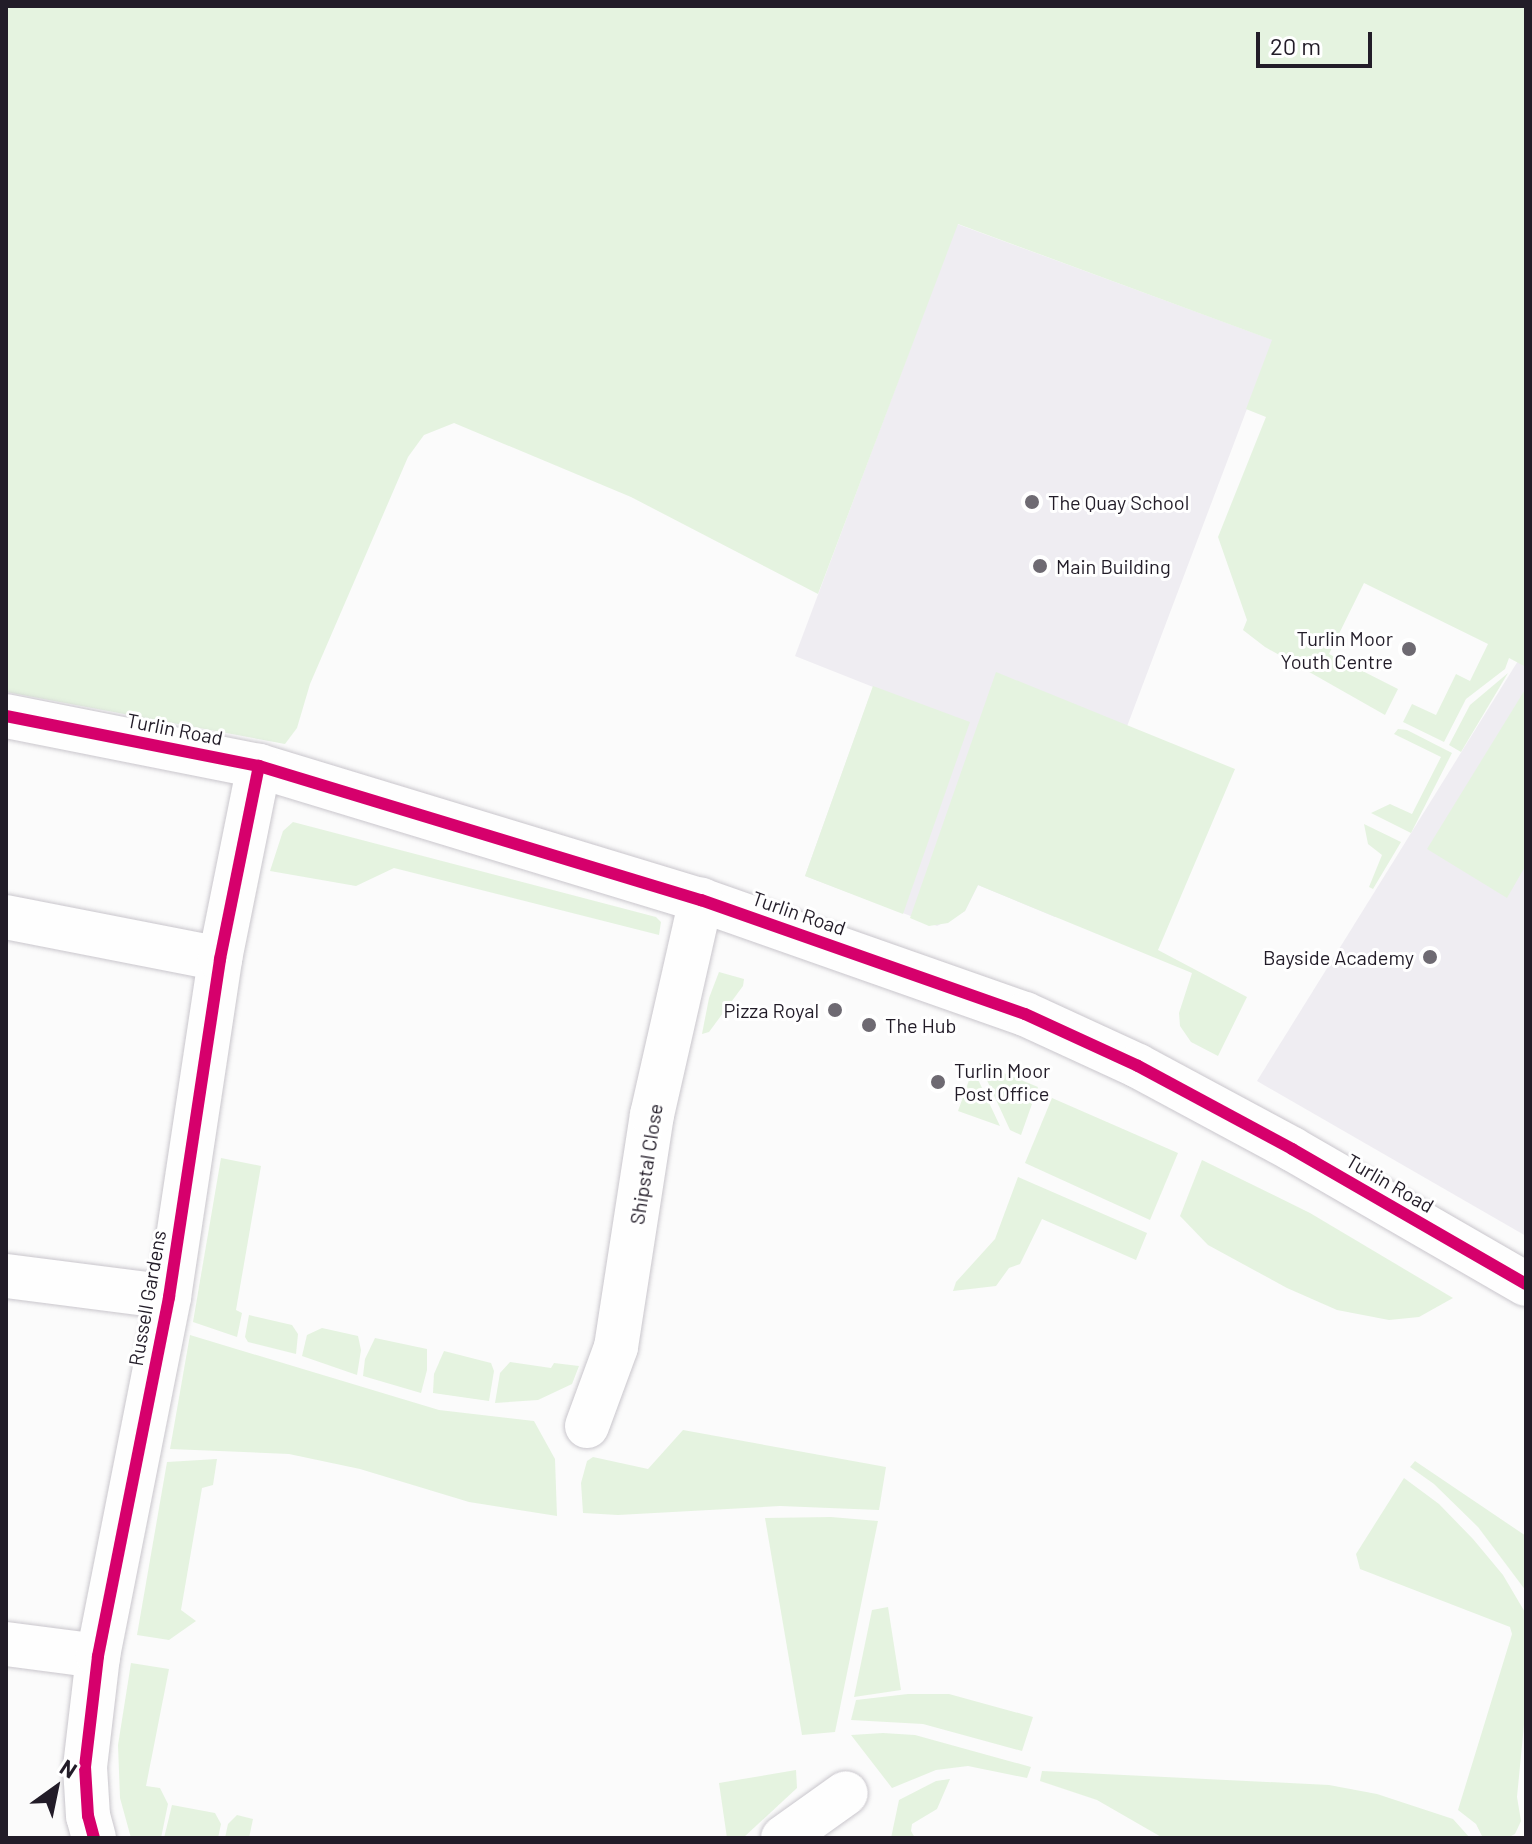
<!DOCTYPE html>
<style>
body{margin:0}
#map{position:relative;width:1532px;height:1844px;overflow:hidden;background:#fbfbfb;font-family:Barlow,sans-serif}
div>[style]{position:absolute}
.built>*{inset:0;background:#efedf2}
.green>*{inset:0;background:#e5f3e0}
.roads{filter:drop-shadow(0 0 2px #c9c6cc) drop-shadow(0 0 2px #c9c6cc)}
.minor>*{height:44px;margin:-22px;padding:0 22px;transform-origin:22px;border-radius:22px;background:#fefefe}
.cycleway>*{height:12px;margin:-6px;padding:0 6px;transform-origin:6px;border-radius:6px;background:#d6006c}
.dots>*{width:22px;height:22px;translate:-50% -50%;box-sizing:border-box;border:4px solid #fff;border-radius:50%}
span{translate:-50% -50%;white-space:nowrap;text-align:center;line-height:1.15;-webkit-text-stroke:6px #fff;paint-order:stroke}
.poi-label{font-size:20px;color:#221c28}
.left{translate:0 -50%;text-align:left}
.right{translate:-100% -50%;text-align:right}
.street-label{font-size:20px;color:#221c28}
.frame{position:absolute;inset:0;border:8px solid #221c28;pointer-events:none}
.north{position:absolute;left:16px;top:1748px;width:80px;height:80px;-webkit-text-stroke:6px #fff;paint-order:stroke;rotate:33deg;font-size:22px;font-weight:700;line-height:32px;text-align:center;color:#221c28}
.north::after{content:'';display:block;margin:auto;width:28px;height:36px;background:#221c28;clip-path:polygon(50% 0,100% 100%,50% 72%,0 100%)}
.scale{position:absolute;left:1256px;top:32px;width:116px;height:36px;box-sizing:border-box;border:4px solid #221c28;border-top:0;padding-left:10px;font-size:24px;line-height:28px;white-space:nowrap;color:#221c28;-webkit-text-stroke:6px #fff;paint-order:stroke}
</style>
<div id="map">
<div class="built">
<div style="clip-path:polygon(957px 224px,1273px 340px,1055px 917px,978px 885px,965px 911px,937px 926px,805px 876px,873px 687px,795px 656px)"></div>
<div style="clip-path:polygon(1526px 648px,1526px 1236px,1257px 1081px)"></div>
</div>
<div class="green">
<div style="clip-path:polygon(6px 6px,1526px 6px,1526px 667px,1509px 658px,1505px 669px,1466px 699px,1444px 742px,1403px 722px,1412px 704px,1436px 715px,1456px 674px,1470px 681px,1488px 644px,1364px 583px,1329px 654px,1398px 689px,1385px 715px,1265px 647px,1243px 630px,1247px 620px,1218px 537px,1266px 417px,1246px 409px,1272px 340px,958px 224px,818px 594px,631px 497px,454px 423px,424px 435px,408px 457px,310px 684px,297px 728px,285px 744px,6px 692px)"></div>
<div style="clip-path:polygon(996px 672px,1235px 769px,1158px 950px,1247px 997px,1218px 1056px,1191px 1042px,1180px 1026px,1179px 1013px,1192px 973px,978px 885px,965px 911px,948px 923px,929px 926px,910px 918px)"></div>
<div style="clip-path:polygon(1508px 673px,1461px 752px,1449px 745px,1470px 705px)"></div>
<div style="clip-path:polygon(873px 686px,970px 722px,903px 914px,805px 876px)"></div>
<div style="clip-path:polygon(1526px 688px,1526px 865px,1507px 898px,1427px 849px)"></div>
<div style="clip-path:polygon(1398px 729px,1407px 730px,1452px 753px,1411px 833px,1371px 813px,1390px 804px,1412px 814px,1441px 757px,1394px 734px)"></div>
<div style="clip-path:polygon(293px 822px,656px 917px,661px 922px,659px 935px,394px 868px,356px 886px,270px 871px,283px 831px)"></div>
<div style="clip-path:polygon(1364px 824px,1401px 842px,1373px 889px,1369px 887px,1382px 855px,1368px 844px)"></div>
<div style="clip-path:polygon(719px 972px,744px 979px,743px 986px,709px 1032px,702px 1034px,709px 998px)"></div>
<div style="clip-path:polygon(979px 1063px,1038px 1087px,1021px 1135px,1010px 1130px)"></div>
<div style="clip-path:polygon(973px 1069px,1000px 1126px,958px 1111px)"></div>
<div style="clip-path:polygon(1052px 1098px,1178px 1153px,1150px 1220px,1025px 1163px)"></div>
<div style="clip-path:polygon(221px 1158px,261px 1166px,236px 1310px,242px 1313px,237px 1337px,193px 1322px)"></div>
<div style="clip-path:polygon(1202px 1160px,1310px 1213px,1453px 1298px,1419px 1317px,1389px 1320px,1337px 1310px,1287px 1288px,1208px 1245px,1180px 1216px)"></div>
<div style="clip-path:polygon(1018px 1177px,1147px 1233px,1136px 1260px,1042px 1219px,1020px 1264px,1009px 1268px,996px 1286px,953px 1291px,956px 1282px,995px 1239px)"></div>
<div style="clip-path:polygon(249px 1315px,292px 1325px,298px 1334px,296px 1354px,248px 1342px,245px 1337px)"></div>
<div style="clip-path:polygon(322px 1328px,358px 1336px,361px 1350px,357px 1375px,302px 1356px,307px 1335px)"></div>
<div style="clip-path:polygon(190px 1335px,439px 1410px,534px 1421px,555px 1459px,557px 1516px,469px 1502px,360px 1469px,289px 1454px,170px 1449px)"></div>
<div style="clip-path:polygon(375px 1338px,427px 1349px,427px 1370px,421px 1393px,363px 1376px,365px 1359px)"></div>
<div style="clip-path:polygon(444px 1351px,491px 1363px,494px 1371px,489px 1401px,433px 1393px,434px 1374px)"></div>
<div style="clip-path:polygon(510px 1362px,551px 1368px,554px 1363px,579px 1366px,572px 1384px,538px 1400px,495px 1403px,500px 1373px)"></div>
<div style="clip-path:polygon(683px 1430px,886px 1467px,879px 1510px,780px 1506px,618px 1515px,583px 1513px,581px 1483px,587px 1461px,593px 1457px,648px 1469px)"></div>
<div style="clip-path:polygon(217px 1459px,213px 1485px,202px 1488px,181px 1610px,196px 1621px,169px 1640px,137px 1635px,167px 1462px)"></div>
<div style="clip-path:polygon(1415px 1461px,1526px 1536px,1526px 1591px,1478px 1527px,1434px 1484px,1410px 1467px)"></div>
<div style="clip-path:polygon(1404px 1478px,1439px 1504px,1473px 1539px,1503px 1575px,1526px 1614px,1526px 1704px,1517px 1797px,1521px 1821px,1515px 1834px,1507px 1838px,1483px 1838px,1476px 1824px,1458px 1810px,1512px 1634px,1510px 1627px,1360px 1569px,1356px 1554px)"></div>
<div style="clip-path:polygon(831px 1517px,878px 1521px,835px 1732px,802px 1735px,765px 1518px)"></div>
<div style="clip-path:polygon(888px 1607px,901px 1690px,854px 1697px,872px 1610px)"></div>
<div style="clip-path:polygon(131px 1663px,169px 1669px,146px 1786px,160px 1788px,168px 1804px,161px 1838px,131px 1838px,120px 1798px,118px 1745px)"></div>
<div style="clip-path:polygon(908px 1694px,949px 1694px,1033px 1717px,1022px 1751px,923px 1724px,851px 1720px,856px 1700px)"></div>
<div style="clip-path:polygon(883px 1733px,915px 1735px,1031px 1767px,1027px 1778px,968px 1766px,936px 1770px,892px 1788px,851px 1735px)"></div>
<div style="clip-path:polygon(796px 1770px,797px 1788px,743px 1838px,727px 1838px,719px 1783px)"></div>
<div style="clip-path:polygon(1042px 1771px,1329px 1785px,1377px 1794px,1453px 1819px,1470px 1838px,1163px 1838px,1097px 1800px,1040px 1781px)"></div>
<div style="clip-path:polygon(950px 1779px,937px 1809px,912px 1824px,911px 1831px,915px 1838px,891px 1838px,899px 1800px,936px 1781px)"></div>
<div style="clip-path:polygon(172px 1805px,215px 1813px,221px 1824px,218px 1838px,164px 1838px)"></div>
<div style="clip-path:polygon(237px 1815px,253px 1819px,249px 1838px,225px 1838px,228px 1824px)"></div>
</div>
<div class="roads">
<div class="minor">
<div style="left:6px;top:716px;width:258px;rotate:11.2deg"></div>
<div style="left:259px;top:766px;width:462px;rotate:16.9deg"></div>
<div style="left:701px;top:900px;width:343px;rotate:19.4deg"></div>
<div style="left:1025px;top:1014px;width:124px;rotate:24.7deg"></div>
<div style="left:1138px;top:1066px;width:175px;rotate:28.3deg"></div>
<div style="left:1292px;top:1149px;width:270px;rotate:30deg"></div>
<div style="left:6px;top:917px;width:218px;rotate:11.1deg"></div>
<div style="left:6px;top:1276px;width:164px;rotate:7.3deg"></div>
<div style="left:587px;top:1426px;width:84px;rotate:-69.8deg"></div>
<div style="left:616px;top:1347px;width:235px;rotate:-81.2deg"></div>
<div style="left:652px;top:1115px;width:221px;rotate:-77.2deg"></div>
<div style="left:6px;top:1644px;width:93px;rotate:7.4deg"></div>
<div style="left:94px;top:1838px;width:23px;rotate:-105deg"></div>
<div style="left:88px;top:1816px;width:49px;rotate:-93.5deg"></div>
<div style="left:85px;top:1767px;width:112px;rotate:-83.3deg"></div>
<div style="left:98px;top:1656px;width:366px;rotate:-78.8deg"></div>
<div style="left:169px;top:1297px;width:342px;rotate:-81.4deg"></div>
<div style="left:220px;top:959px;width:197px;rotate:-78.6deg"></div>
<div style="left:783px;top:1838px;width:77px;rotate:-35.5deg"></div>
</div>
</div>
<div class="cycleway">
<div style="left:6px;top:716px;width:258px;rotate:11.2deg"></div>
<div style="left:259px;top:766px;width:462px;rotate:16.9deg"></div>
<div style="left:701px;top:900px;width:343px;rotate:19.4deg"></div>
<div style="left:1025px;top:1014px;width:124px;rotate:24.7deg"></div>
<div style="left:1138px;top:1066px;width:175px;rotate:28.3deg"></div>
<div style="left:1292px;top:1149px;width:270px;rotate:30deg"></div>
<div style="left:94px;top:1838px;width:23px;rotate:-105deg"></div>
<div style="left:88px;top:1816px;width:49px;rotate:-93.5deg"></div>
<div style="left:85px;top:1767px;width:112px;rotate:-83.3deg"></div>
<div style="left:98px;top:1656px;width:366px;rotate:-78.8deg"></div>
<div style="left:169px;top:1297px;width:342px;rotate:-81.4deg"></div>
<div style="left:220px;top:959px;width:197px;rotate:-78.6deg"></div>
</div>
<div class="dots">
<div style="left:1032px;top:502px;background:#6e6a72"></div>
<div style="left:1040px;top:566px;background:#6e6a72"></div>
<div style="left:1409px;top:649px;background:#6e6a72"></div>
<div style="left:1430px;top:957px;background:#6e6a72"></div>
<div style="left:835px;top:1010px;background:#6e6a72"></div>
<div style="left:869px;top:1025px;background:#6e6a72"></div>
<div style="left:938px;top:1082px;background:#6e6a72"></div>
</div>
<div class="poi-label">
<span class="left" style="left:1048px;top:502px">The Quay School</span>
<span class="left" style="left:1056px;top:566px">Main Building</span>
<span class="right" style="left:1393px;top:650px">Turlin Moor<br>Youth Centre</span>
<span class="right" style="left:1414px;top:957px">Bayside Academy</span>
<span class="right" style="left:819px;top:1010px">Pizza Royal</span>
<span class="left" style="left:885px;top:1025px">The Hub</span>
<span class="left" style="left:954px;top:1082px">Turlin Moor<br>Post Office</span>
</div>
<div class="street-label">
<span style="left:175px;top:729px;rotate:11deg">Turlin Road</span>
<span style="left:799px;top:913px;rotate:19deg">Turlin Road</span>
<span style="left:646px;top:1164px;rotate:-81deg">Shipstal Close</span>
<span style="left:1390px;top:1183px;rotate:30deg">Turlin Road</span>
<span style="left:147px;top:1298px;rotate:-80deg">Russell Gardens</span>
</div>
<div class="frame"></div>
<div class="north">N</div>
<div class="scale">20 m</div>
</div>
